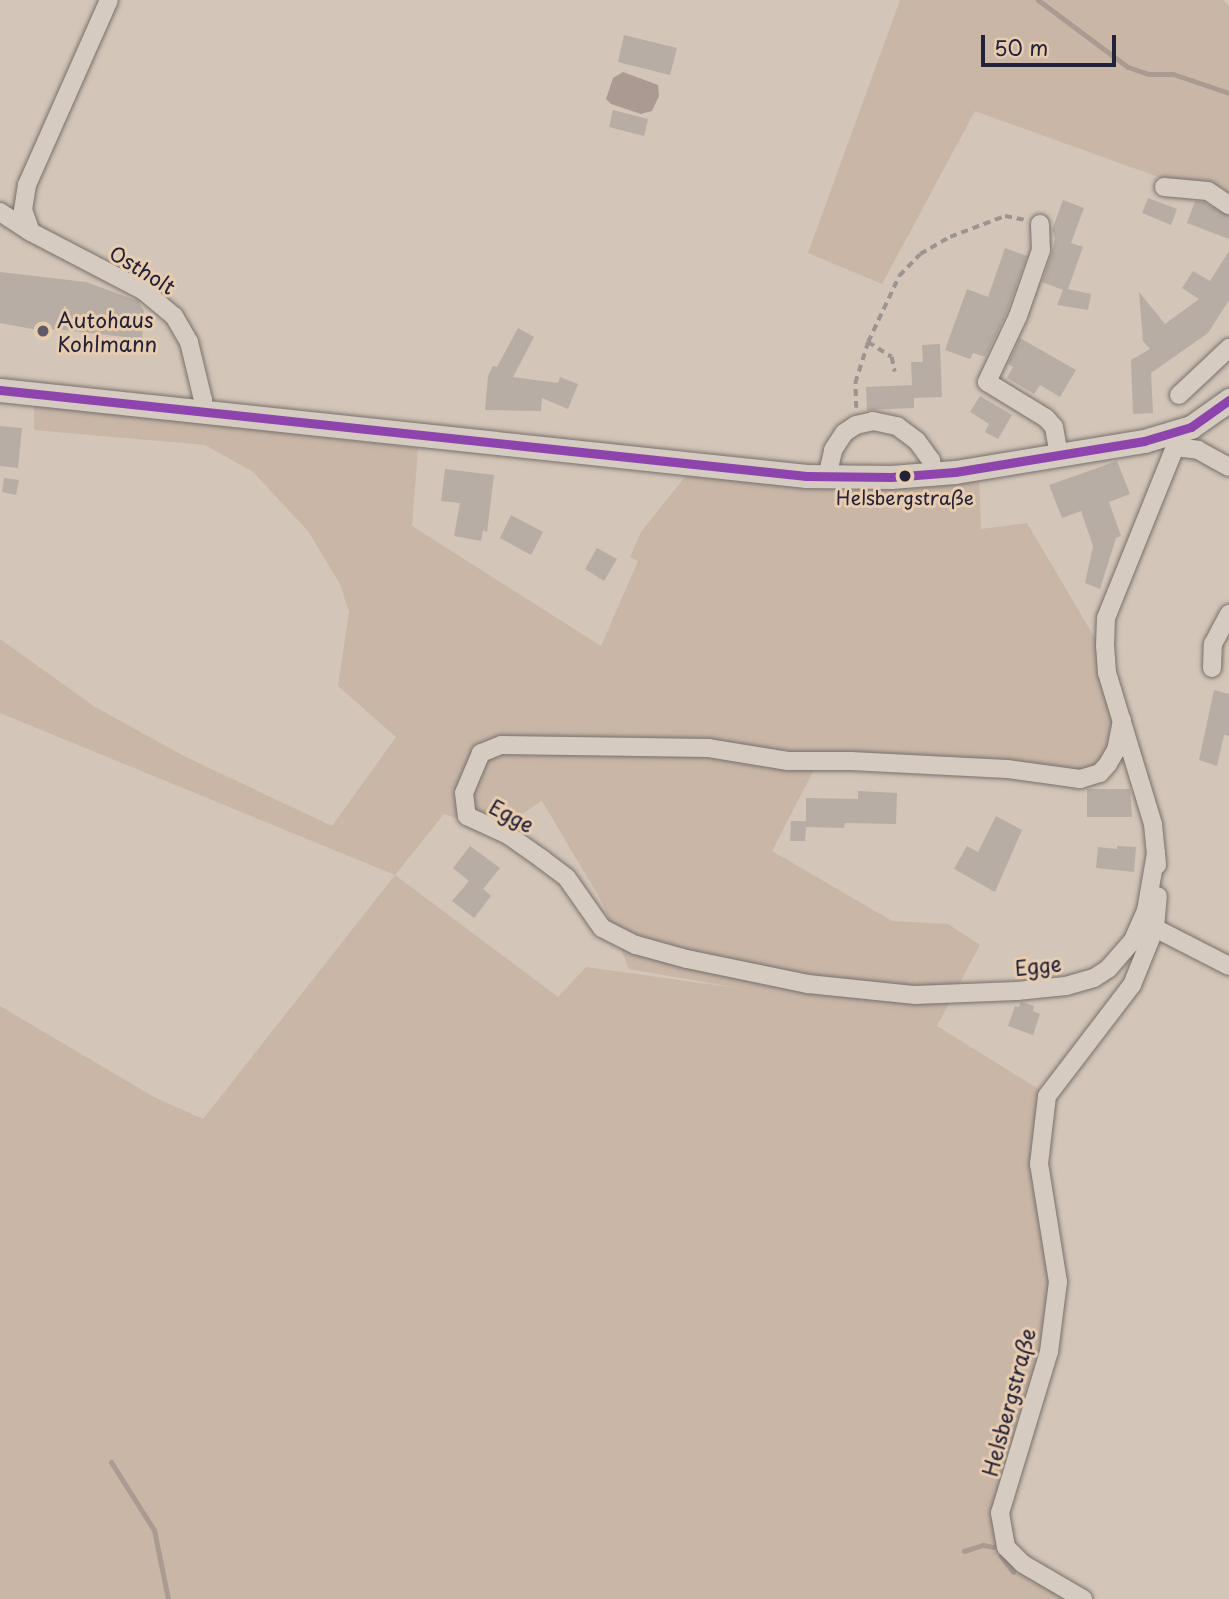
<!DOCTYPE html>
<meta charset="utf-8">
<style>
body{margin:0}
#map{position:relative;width:1229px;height:1599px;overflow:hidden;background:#d3c5b7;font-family:"Playpen Sans",sans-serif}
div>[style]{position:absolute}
.green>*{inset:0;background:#c9b6a6}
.water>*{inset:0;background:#ab9a92}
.stream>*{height:5px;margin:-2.5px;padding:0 2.5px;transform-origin:2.5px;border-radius:2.5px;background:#ab9a92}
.building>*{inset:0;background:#b8ada4}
.path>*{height:3.5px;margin-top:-1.75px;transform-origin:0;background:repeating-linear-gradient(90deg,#9b9490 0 7px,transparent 0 12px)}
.roads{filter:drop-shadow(0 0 2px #76706e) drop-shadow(0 0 2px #76706e)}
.minor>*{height:18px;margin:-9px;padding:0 9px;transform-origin:9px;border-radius:9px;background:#d5cbc0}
.major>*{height:23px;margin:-11.5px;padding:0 11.5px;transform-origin:11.5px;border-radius:11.5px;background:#d5cbc0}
.bus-1>*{height:9px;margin:-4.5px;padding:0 4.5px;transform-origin:4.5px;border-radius:4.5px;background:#8e44ad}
.dots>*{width:19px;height:19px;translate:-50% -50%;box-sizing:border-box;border:4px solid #e8ccaf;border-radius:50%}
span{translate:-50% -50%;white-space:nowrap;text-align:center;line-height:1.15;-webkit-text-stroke:6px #e8ccaf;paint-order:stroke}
.bus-label{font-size:19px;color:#22223b}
.street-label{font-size:21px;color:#22223b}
.poi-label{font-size:21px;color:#22223b}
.left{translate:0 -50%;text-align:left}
.scale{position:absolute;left:981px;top:35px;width:135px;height:32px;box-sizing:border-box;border:4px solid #22223b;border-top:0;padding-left:9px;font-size:21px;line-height:24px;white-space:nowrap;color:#22223b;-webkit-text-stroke:5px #e8ccaf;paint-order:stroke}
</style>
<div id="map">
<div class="green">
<div style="clip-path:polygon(900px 0,1223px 0,1229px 6px,1229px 193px,1222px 187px,1161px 178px,975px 111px,882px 284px,808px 253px)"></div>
<div style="clip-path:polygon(34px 404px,418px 448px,412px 526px,601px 646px,638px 561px,630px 557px,641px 532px,688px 473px,979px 478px,981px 529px,1027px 523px,1099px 645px,1116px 724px,1102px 764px,1082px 773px,822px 754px,772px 851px,892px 921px,948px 924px,980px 945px,937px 1026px,1042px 1091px,1051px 1277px,1043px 1349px,998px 1541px,1076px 1599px,0 1599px,0 1006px,154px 1097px,203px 1119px,395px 875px,558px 997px,586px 967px,744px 989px,629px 969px,602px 902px,542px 801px,495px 831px,444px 814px,395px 875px,0 713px,0 639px,95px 707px,186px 757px,332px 826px,396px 737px,338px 686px,349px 612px,340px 584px,308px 531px,253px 472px,205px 445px,34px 430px)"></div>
</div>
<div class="water">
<div style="clip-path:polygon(623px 72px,658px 85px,659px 96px,652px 111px,641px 114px,611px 104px,606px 99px,613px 78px)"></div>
</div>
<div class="stream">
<div style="left:1038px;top:0;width:112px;rotate:36.7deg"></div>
<div style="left:1128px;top:67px;width:21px;rotate:19deg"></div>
<div style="left:1148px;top:74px;width:25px"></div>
<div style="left:1173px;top:74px;width:59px;rotate:18.7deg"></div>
<div style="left:111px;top:1462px;width:80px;rotate:57.7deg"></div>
<div style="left:154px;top:1530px;width:70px;rotate:78.5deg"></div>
<div style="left:964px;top:1551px;width:20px;rotate:-18deg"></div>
<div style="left:983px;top:1545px;width:10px;rotate:11deg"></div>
<div style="left:1001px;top:1556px;width:20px;rotate:53deg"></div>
</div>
<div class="building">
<div style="clip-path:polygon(624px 35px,677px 48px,670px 75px,618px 62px)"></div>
<div style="clip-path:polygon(613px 110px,648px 119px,644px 136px,609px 127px)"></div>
<div style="clip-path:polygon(1148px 198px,1177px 209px,1171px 225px,1142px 213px)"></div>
<div style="clip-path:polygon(1063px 200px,1084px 208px,1071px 243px,1083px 247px,1068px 289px,1091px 294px,1088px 310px,1057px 305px,1063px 290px,1042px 282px,1052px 253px,1055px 238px,1052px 230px)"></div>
<div style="clip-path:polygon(1195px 201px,1204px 202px,1229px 216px,1229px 239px,1187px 223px)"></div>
<div style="clip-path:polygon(1005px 248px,1027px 256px,1007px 312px,988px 352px,985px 357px,973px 353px,970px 359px,945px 350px,967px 289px,988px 297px)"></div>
<div style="clip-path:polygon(1229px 251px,1229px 300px,1208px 333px,1151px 373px,1153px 413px,1133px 414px,1131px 360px,1150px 349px,1143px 341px,1139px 292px,1165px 324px,1199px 299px,1182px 288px,1193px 271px,1210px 281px)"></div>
<div style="clip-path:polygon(0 272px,86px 282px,138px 301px,144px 311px,142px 339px,55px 329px,43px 331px,0 323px)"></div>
<div style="clip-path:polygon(518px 328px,534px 337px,513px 377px,558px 383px,560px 377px,578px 384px,568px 409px,542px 398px,541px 411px,485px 410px,488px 376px,493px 366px,497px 367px)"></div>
<div style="clip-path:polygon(1020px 338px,1076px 370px,1060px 397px,1040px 385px,1034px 394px,1007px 378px,1013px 367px,1008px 364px)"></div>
<div style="clip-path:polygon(940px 344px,942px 397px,914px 398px,914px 408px,867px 410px,866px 387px,912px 385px,911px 362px,923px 362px,922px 345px)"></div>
<div style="clip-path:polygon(980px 396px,1012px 415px,998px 439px,985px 432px,989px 424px,970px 412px)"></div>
<div style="clip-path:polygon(0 426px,22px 428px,18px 468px,0 466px)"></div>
<div style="clip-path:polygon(1117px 461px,1130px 494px,1109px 502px,1121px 536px,1116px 538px,1100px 589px,1085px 583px,1093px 546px,1081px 511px,1062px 518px,1049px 485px)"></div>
<div style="clip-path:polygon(445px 469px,494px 475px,487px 532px,483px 530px,481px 541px,454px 536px,460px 503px,441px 501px)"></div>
<div style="clip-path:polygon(4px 478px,19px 480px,16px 495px,2px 492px)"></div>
<div style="clip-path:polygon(511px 515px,543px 532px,531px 555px,500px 538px)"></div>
<div style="clip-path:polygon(597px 548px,617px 559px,604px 581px,585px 569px)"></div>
<div style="clip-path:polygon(1214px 690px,1229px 694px,1229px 736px,1224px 735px,1217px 766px,1199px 760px)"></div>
<div style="clip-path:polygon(1087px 789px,1130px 789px,1132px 817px,1087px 817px)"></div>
<div style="clip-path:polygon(858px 791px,897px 793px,896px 824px,845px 823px,844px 828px,806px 827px,805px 841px,790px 841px,791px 821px,806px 821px,806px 798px,858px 799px)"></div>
<div style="clip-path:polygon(996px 816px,1022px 830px,995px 892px,954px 869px,967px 846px,978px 852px)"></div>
<div style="clip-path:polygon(470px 846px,500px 868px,483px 889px,491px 896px,474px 918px,452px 901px,469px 881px,453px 868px)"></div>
<div style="clip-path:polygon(1117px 846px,1136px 847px,1134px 872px,1096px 868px,1098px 847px,1117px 849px)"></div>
<div style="clip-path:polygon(1021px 1002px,1034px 1006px,1033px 1011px,1040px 1014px,1033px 1035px,1008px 1026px,1015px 1006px,1019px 1007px)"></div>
</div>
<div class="path">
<div style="left:868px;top:342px;width:28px;rotate:32deg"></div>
<div style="left:892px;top:357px;width:15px;rotate:79deg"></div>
<div style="left:856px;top:408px;width:25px;rotate:-92deg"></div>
<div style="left:855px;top:383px;width:43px;rotate:-72.4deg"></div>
<div style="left:868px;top:342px;width:73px;rotate:-64.8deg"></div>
<div style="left:899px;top:276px;width:30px;rotate:-46deg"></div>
<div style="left:920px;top:254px;width:34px;rotate:-30deg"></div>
<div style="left:950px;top:237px;width:59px;rotate:-20.9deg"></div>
<div style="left:1005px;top:216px;width:21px;rotate:11deg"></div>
</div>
<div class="roads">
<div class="minor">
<div style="left:1164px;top:187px;width:44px;rotate:5.2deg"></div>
<div style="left:1208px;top:191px;width:25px;rotate:34deg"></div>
<div style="left:0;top:212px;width:37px;rotate:33deg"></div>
<div style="left:31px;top:232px;width:127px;rotate:27.6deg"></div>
<div style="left:144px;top:291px;width:39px;rotate:40deg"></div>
<div style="left:174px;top:316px;width:30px;rotate:60deg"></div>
<div style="left:189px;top:342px;width:60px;rotate:76.4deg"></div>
<div style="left:203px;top:400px;width:10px;rotate:90deg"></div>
<div style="left:1040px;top:224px;width:26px;rotate:88deg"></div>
<div style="left:1041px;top:250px;width:70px;rotate:109.2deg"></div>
<div style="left:1018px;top:316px;width:73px;rotate:115.2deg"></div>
<div style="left:987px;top:382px;width:69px;rotate:31.4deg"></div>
<div style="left:1046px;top:418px;width:12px;rotate:48deg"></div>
<div style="left:1054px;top:427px;width:28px;rotate:80deg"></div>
<div style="left:31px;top:232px;width:23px;rotate:-110deg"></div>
<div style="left:23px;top:210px;width:25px;rotate:-81deg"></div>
<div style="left:27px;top:185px;width:202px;rotate:-66.1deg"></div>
<div style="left:1179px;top:395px;width:69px;rotate:-43.2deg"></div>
<div style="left:1175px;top:447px;width:23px;rotate:7deg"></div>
<div style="left:1198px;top:450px;width:35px;rotate:29deg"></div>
<div style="left:827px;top:477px;width:28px;rotate:-77deg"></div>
<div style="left:833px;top:450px;width:20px;rotate:-57deg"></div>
<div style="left:844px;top:433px;width:14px;rotate:-34deg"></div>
<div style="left:856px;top:425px;width:17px;rotate:-13deg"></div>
<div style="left:873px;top:421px;width:25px;rotate:12deg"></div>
<div style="left:897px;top:426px;width:25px;rotate:37deg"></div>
<div style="left:917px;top:441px;width:24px;rotate:54deg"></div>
<div style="left:931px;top:460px;width:14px;rotate:82deg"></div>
<div style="left:1212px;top:668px;width:24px;rotate:-88deg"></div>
<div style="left:1213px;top:644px;width:34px;rotate:-62deg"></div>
<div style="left:1122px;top:720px;width:31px;rotate:101deg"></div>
<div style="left:1116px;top:750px;width:16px;rotate:120deg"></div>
<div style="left:1108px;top:764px;width:12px;rotate:132deg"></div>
<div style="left:1100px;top:773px;width:21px;rotate:163deg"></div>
<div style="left:1080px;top:779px;width:74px;rotate:-172.2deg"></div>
<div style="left:1007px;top:769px;width:156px;rotate:-177.1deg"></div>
<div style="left:851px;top:761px;width:63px;rotate:180deg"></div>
<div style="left:788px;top:761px;width:80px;rotate:-170.7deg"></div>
<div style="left:709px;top:748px;width:208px;rotate:-179.2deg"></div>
<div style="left:501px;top:745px;width:22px;rotate:158deg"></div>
<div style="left:481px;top:753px;width:43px;rotate:113deg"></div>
<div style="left:464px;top:793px;width:23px;rotate:83deg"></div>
<div style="left:467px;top:816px;width:45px;rotate:24.9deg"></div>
<div style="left:508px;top:835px;width:42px;rotate:35.2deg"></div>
<div style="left:542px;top:859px;width:31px;rotate:37deg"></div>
<div style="left:567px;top:878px;width:61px;rotate:55deg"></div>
<div style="left:602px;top:928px;width:38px;rotate:27deg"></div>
<div style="left:636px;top:945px;width:53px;rotate:15.4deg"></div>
<div style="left:687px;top:959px;width:124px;rotate:11.7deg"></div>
<div style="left:808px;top:984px;width:108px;rotate:5.9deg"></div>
<div style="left:915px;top:995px;width:102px;rotate:-2.2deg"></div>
<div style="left:1017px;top:991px;width:49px;rotate:-5.8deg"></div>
<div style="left:1066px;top:986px;width:29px;rotate:-16deg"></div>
<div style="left:1094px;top:978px;width:17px;rotate:-33deg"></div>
<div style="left:1108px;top:969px;width:38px;rotate:-49deg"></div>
<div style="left:1133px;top:940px;width:32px;rotate:-66deg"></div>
<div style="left:1146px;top:911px;width:59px;rotate:-80.2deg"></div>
<div style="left:1157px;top:865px;width:41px;rotate:-95.6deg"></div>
<div style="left:1153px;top:824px;width:158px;rotate:-106.9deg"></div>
<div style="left:1107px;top:673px;width:27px;rotate:-94deg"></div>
<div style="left:1105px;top:646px;width:28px;rotate:-88deg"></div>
<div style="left:1106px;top:618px;width:184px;rotate:-68deg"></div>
<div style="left:1175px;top:447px;width:14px;rotate:-86deg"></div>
<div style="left:1155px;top:928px;width:83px;rotate:27.2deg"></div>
<div style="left:1083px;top:1599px;width:69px;rotate:-149.7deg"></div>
<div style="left:1023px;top:1564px;width:24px;rotate:-135deg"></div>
<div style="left:1006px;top:1547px;width:35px;rotate:-100deg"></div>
<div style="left:1000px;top:1513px;width:168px;rotate:-73.1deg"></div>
<div style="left:1049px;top:1352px;width:71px;rotate:-82.7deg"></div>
<div style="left:1058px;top:1282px;width:120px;rotate:-99.1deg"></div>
<div style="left:1039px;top:1164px;width:68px;rotate:-83.3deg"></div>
<div style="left:1047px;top:1096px;width:140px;rotate:-52.6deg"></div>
<div style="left:1132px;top:985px;width:61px;rotate:-68deg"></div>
<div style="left:1155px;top:928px;width:32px;rotate:-85deg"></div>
</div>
<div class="major">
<div style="left:0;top:390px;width:811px;rotate:6.09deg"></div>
<div style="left:806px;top:476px;width:85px;rotate:0.7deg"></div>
<div style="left:891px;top:477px;width:64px;rotate:-4.5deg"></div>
<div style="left:955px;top:472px;width:192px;rotate:-9.3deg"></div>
<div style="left:1144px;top:441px;width:49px;rotate:-16.6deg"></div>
<div style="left:1191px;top:427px;width:47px;rotate:-35.4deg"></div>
</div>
</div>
<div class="bus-1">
<div style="left:0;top:390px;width:811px;rotate:6.09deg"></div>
<div style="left:806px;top:476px;width:85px;rotate:0.7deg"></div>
<div style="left:891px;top:477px;width:64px;rotate:-4.5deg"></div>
<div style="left:955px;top:472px;width:192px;rotate:-9.3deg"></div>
<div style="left:1144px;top:441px;width:49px;rotate:-16.6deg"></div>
<div style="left:1191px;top:427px;width:47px;rotate:-35.4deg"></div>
</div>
<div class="dots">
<div style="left:43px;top:331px;background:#605b66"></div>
<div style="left:905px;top:476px;background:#22223b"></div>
</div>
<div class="bus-label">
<span style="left:905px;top:498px">Helsbergstraße</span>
</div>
<div class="street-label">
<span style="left:143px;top:269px;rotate:32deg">Ostholt</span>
<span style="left:512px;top:815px;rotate:28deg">Egge</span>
<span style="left:1038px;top:965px;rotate:-6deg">Egge</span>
<span style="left:1008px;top:1402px;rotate:-75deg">Helsbergstraße</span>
</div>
<div class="poi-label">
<span class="left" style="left:57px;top:331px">Autohaus<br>Kohlmann</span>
</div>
<div class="scale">50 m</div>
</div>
